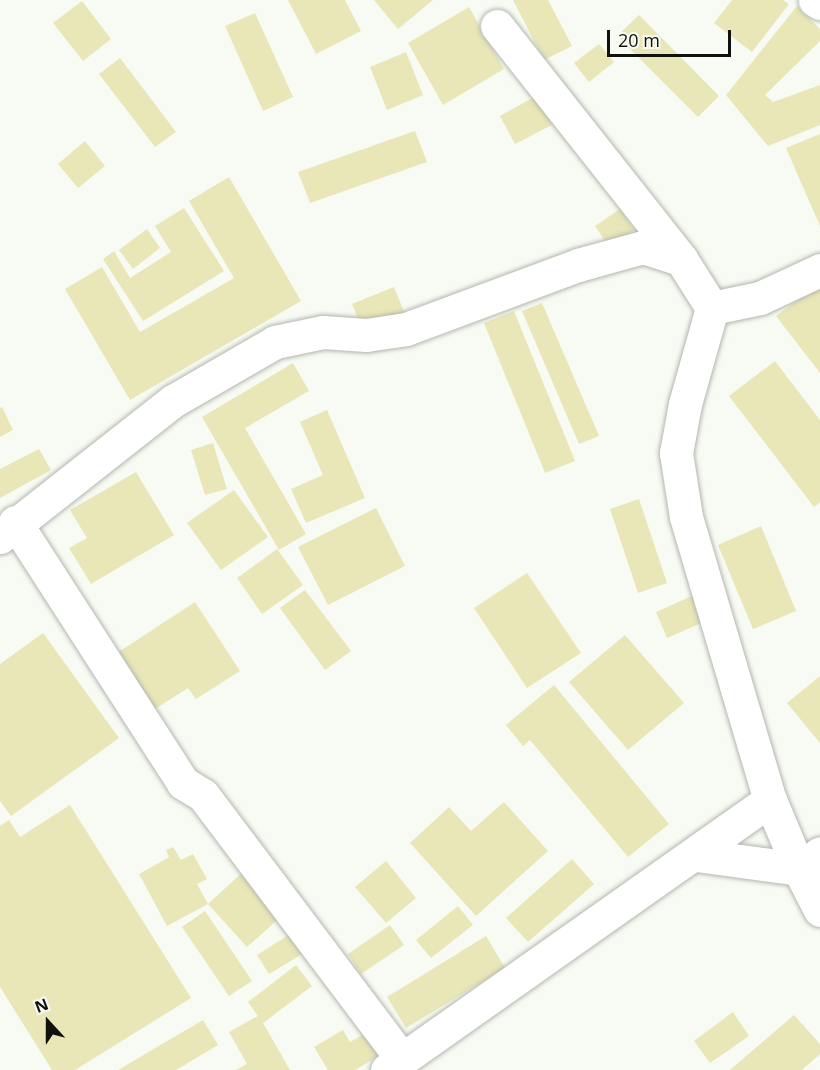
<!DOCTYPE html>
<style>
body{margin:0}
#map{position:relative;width:820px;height:1070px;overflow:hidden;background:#f7fbf3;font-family:"Open Sans",sans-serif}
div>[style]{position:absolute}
.building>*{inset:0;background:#e9e7b7}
.roads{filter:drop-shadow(0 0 2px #b3b7af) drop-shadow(0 0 2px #b3b7af)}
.minor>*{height:33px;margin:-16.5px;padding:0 16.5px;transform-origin:16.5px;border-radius:16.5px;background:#fff}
span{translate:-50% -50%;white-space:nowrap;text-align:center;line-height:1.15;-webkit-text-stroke:4.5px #f7fbf3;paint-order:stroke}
.north{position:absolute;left:18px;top:992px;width:60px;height:60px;-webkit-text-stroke:4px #f7fbf3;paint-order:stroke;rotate:339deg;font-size:16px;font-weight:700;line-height:24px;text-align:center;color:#11120f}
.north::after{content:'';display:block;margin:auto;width:21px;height:27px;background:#11120f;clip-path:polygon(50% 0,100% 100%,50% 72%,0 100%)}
.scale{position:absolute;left:607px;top:30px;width:124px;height:27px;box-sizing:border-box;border:3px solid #11120f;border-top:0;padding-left:8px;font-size:18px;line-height:21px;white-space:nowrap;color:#11120f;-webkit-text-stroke:4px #f7fbf3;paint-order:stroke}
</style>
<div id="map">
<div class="building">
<div style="clip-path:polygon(288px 0,345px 0,361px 31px,316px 54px)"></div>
<div style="clip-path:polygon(374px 0,433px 0,398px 29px)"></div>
<div style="clip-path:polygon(513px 0,548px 0,572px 46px,544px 60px)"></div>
<div style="clip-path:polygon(732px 0,783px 0,789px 4px,752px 52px,714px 23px)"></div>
<div style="clip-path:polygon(82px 1px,111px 39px,83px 61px,53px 23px)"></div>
<div style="clip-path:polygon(797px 6px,820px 29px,820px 41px,765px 95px,773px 102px,820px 85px,820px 125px,768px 146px,726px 95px)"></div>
<div style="clip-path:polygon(469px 7px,504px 69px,443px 105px,408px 43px)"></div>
<div style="clip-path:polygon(255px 13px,293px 97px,263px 111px,225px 26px)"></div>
<div style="clip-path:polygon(639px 15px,719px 96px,698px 117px,617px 36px)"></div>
<div style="clip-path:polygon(599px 44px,614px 62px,589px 82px,574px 63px)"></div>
<div style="clip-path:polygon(406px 52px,423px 95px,387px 110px,370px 67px)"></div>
<div style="clip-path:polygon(120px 58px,176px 132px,155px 147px,99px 74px)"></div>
<div style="clip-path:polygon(536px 96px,552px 125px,515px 144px,500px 116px)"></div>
<div style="clip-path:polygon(415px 131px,427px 162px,310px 203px,298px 172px)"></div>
<div style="clip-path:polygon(820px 134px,820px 226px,786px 148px)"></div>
<div style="clip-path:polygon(85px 141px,105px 166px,78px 188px,58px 164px)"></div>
<div style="clip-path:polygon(229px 177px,301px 301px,130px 400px,65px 289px,102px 267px,140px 332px,234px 278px,189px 201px)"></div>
<div style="clip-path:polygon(184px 208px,224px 271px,143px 321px,103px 259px,114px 251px,130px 278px,171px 252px,155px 226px)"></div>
<div style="clip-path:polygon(620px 209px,634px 230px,609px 247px,595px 226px)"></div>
<div style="clip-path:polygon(147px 229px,160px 248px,133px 269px,119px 250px)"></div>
<div style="clip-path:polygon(820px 283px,820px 373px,776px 316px)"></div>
<div style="clip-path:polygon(394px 287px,405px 314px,363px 331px,352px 304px)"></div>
<div style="clip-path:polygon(542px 303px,599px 436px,579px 444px,522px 311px)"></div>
<div style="clip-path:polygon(514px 311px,575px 461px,545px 473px,484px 323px)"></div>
<div style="clip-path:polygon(775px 361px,820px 420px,820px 502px,814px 507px,729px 396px)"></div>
<div style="clip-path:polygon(293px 363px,309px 391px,245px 428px,306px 534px,279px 550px,202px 417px)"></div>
<div style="clip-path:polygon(2px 407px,13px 430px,0 437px,0 408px)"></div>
<div style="clip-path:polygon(327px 410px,365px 498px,306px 523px,291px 489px,323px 475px,300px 422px)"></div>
<div style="clip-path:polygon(213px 443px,227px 489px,205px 495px,191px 450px)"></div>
<div style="clip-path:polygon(39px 449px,51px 470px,0 498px,0 469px)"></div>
<div style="clip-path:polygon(136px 472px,174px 535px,91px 584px,69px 548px,87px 538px,70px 510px)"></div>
<div style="clip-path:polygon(234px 490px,268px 537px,221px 570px,187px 523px)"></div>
<div style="clip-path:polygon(639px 499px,667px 583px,638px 593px,610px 509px)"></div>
<div style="clip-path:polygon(376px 508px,405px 566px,328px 605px,298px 547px)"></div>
<div style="clip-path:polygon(761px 526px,796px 611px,753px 629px,718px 545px)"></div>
<div style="clip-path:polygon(277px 549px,303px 585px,262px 614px,237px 578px)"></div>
<div style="clip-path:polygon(527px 573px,581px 653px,527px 688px,474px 608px)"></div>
<div style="clip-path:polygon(305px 590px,351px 651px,325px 670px,280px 608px)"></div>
<div style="clip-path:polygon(701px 592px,713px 618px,667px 638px,656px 612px)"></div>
<div style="clip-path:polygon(195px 602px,240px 671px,196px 699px,188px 688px,155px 709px,117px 653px)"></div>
<div style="clip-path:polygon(43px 633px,119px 738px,11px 816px,0 801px,0 664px)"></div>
<div style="clip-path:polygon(625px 635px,684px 703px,628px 750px,569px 682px)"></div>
<div style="clip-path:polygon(820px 676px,820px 743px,787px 703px)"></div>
<div style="clip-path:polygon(554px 685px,669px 824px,628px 857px,530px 740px,523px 746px,506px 725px)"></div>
<div style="clip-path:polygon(504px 802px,548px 851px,476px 916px,410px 843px,449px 807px,471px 831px)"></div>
<div style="clip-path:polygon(70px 805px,191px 998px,75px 1070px,52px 1070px,0 987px,0 826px,9px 820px,20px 837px)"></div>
<div style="clip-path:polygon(173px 847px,181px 860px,193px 854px,207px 879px,197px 884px,208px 904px,167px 926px,139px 874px,169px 857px,166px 850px)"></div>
<div style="clip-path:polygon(572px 859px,594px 884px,528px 942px,506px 918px)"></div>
<div style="clip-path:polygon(386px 861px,416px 898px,386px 923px,355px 887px)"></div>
<div style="clip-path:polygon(244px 871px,283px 915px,247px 947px,208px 904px)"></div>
<div style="clip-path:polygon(458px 906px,473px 925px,431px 958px,416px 940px)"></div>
<div style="clip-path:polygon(205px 911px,252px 981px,229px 996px,182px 927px)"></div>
<div style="clip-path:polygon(390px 925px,404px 945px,361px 974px,348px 954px)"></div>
<div style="clip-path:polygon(292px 933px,304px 953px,269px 974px,257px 955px)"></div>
<div style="clip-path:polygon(486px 936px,505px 968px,406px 1028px,387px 997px)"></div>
<div style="clip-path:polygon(296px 965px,312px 986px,263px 1023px,290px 1070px,236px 1070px,247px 1064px,229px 1032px,258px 1016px,248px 1002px)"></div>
<div style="clip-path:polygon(733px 1012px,749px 1036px,710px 1063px,694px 1041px)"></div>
<div style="clip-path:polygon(794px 1015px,820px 1044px,820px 1054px,802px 1070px,730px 1070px)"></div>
<div style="clip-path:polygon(203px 1020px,218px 1045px,176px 1070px,118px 1070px)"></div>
<div style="clip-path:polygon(343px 1030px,350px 1042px,371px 1030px,385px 1052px,355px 1070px,328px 1070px,314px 1047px)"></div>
</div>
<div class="roads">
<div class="minor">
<div style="left:815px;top:0;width:6px;rotate:31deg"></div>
<div style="left:497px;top:26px;width:297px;rotate:51.7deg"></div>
<div style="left:712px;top:308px;width:100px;rotate:105.7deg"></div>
<div style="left:685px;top:404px;width:50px;rotate:100.4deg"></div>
<div style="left:676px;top:453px;width:65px;rotate:81.1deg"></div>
<div style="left:686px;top:517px;width:295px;rotate:73.5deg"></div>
<div style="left:770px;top:800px;width:75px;rotate:67.2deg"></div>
<div style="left:799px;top:869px;width:46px;rotate:62.9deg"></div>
<div style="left:15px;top:522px;width:310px;rotate:57.2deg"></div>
<div style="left:183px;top:783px;width:23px;rotate:31deg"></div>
<div style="left:203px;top:795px;width:331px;rotate:53deg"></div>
<div style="left:0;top:537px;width:220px;rotate:-38.2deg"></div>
<div style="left:173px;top:401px;width:118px;rotate:-30deg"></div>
<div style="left:275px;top:342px;width:49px;rotate:-11.8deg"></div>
<div style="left:323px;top:332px;width:43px;rotate:4deg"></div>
<div style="left:366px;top:335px;width:40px;rotate:-8.5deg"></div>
<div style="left:406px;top:329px;width:184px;rotate:-20.4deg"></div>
<div style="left:578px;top:265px;width:67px;rotate:-15.5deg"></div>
<div style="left:643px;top:247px;width:40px;rotate:18deg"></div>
<div style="left:681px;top:259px;width:58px;rotate:57.7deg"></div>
<div style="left:712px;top:308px;width:49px;rotate:-11.8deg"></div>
<div style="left:760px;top:298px;width:66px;rotate:-25deg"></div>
<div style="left:696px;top:855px;width:104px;rotate:7.7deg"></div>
<div style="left:799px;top:869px;width:26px;rotate:-37deg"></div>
<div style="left:387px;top:1070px;width:469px;rotate:-35.2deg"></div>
</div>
</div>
<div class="north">N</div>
<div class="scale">20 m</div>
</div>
